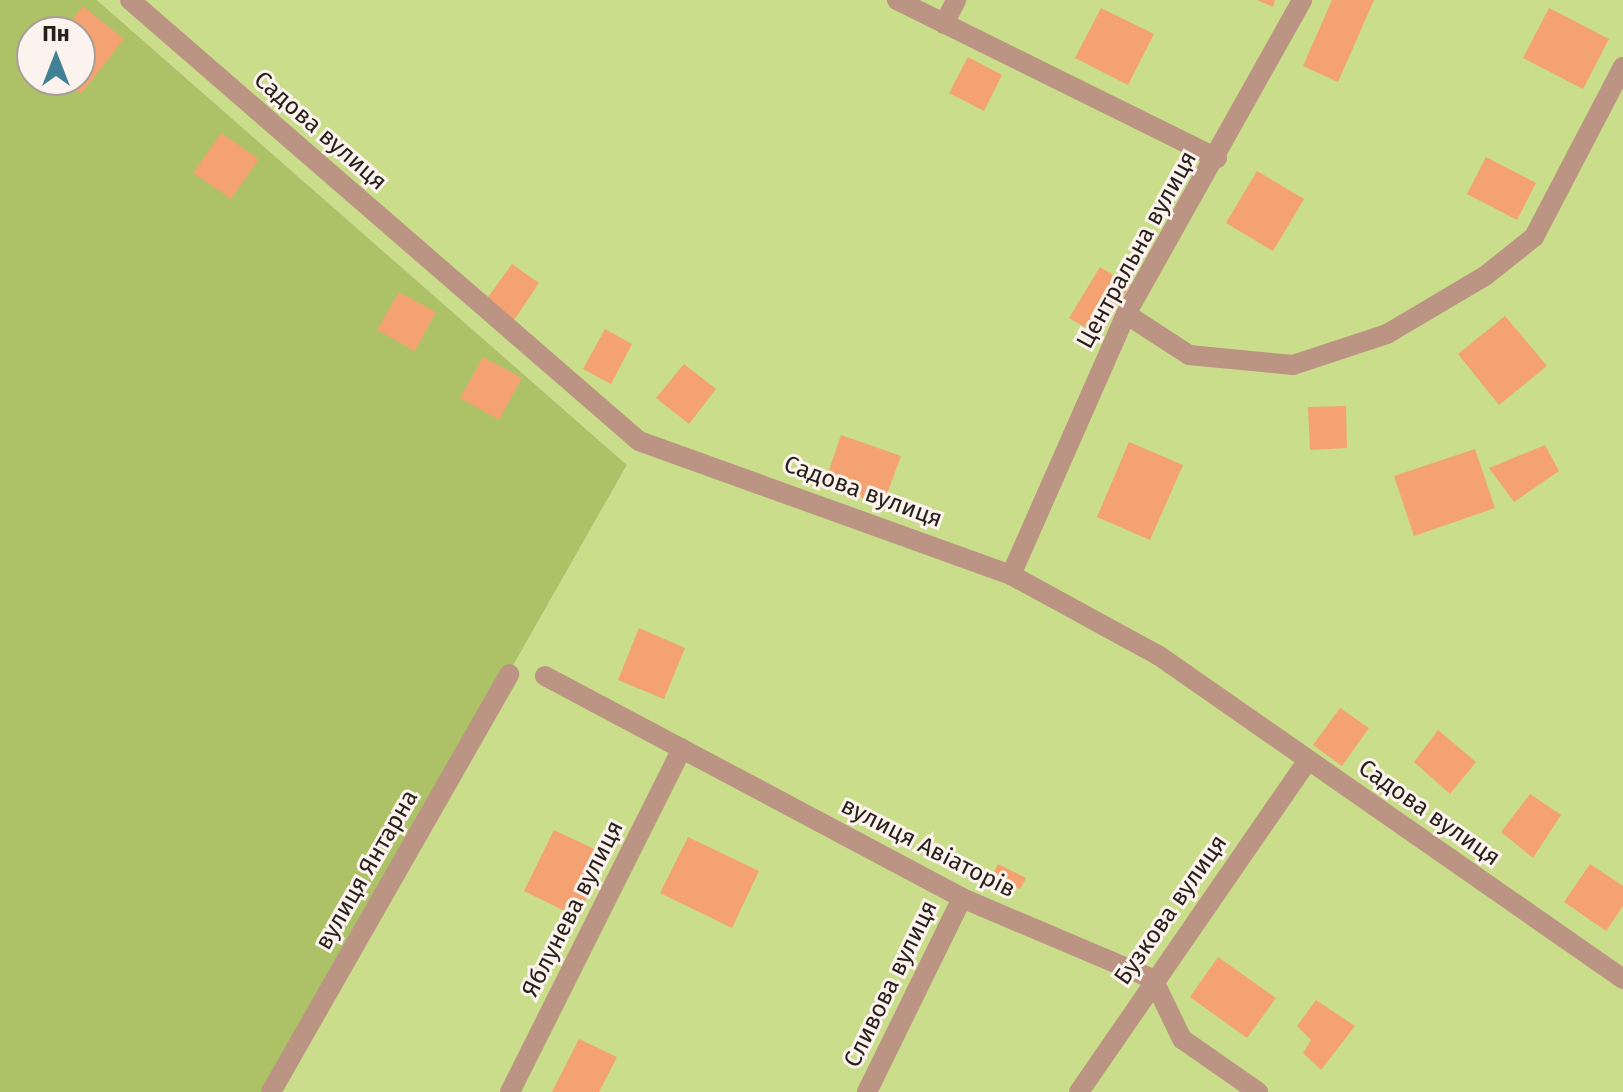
<!DOCTYPE html>
<meta charset="utf-8">
<style>
body{margin:0}
#map{position:relative;width:1623px;height:1092px;overflow:hidden;background:#fdf3ee;font-family:"Fira Sans",sans-serif}
div>[style]{position:absolute}
.green>*{inset:0;background:#cadd8b}
.forest>*{inset:0;background:#adc167}
.building>*{inset:0;background:#f4a271}
.minor>*{height:20px;margin:-10px;padding:0 10px;transform-origin:10px;border-radius:10px;background:#bb9483}
span{translate:-50% -50%;white-space:nowrap;text-align:center;line-height:1.15;-webkit-text-stroke:6px #fdf3ee;paint-order:stroke}
.street-label{font-size:24px;color:#271f1a}
.north{position:absolute;left:16px;top:16px;width:80px;height:80px;box-sizing:border-box;background:#fdf3ee;border:2px solid #a79e99;border-radius:50%;rotate:0deg;font-size:22px;font-weight:700;line-height:32px;text-align:center;color:#271f1a}
.north::after{content:'';display:block;margin:auto;width:28px;height:36px;background:#418095;clip-path:polygon(50% 0,100% 100%,50% 72%,0 100%)}
</style>
<div id="map">
<div class="green">
<div style="clip-path:polygon(97px 0,1623px 0,1623px 1092px,271px 1092px,627px 465px)"></div>
</div>
<div class="forest">
<div style="clip-path:polygon(evenodd,0 0,97px 0,627px 465px,271px 1092px,0 1092px,0 0,32px 32px,80px 32px,80px 80px,32px 80px,32px 32px)"></div>
</div>
<div class="building">
<div style="clip-path:polygon(1257px 0,1275px 0,1273px 7px)"></div>
<div style="clip-path:polygon(1332px 0,1374px 0,1338px 82px,1303px 66px)"></div>
<div style="clip-path:polygon(83px 6px,124px 39px,81px 94px,63px 80px,80px 80px,80px 32px,62px 32px)"></div>
<div style="clip-path:polygon(1101px 8px,1154px 34px,1128px 85px,1075px 58px)"></div>
<div style="clip-path:polygon(1549px 8px,1609px 39px,1583px 89px,1523px 58px)"></div>
<div style="clip-path:polygon(968px 57px,1002px 75px,984px 111px,949px 93px)"></div>
<div style="clip-path:polygon(221px 133px,259px 159px,231px 199px,193px 173px)"></div>
<div style="clip-path:polygon(1486px 157px,1536px 183px,1517px 220px,1467px 194px)"></div>
<div style="clip-path:polygon(1257px 171px,1304px 199px,1273px 251px,1226px 223px)"></div>
<div style="clip-path:polygon(512px 264px,539px 283px,514px 320px,486px 300px)"></div>
<div style="clip-path:polygon(1100px 267px,1130px 285px,1100px 336px,1069px 318px)"></div>
<div style="clip-path:polygon(399px 292px,436px 312px,415px 351px,377px 330px)"></div>
<div style="clip-path:polygon(1505px 316px,1547px 366px,1499px 405px,1458px 354px)"></div>
<div style="clip-path:polygon(605px 329px,632px 344px,611px 384px,583px 369px)"></div>
<div style="clip-path:polygon(483px 357px,522px 378px,499px 420px,460px 398px)"></div>
<div style="clip-path:polygon(684px 364px,716px 389px,689px 424px,656px 398px)"></div>
<div style="clip-path:polygon(1346px 406px,1347px 448px,1310px 450px,1308px 407px)"></div>
<div style="clip-path:polygon(841px 435px,901px 456px,883px 505px,824px 485px)"></div>
<div style="clip-path:polygon(1129px 442px,1183px 465px,1150px 540px,1097px 517px)"></div>
<div style="clip-path:polygon(1545px 445px,1559px 471px,1514px 502px,1489px 468px)"></div>
<div style="clip-path:polygon(1475px 449px,1495px 508px,1414px 536px,1394px 476px)"></div>
<div style="clip-path:polygon(639px 628px,685px 648px,664px 699px,618px 680px)"></div>
<div style="clip-path:polygon(1340px 708px,1369px 728px,1342px 766px,1313px 745px)"></div>
<div style="clip-path:polygon(1438px 730px,1476px 762px,1450px 794px,1414px 762px)"></div>
<div style="clip-path:polygon(1530px 794px,1561px 815px,1533px 858px,1501px 832px)"></div>
<div style="clip-path:polygon(554px 830px,607px 855px,577px 917px,524px 891px)"></div>
<div style="clip-path:polygon(688px 837px,759px 871px,732px 928px,660px 893px)"></div>
<div style="clip-path:polygon(998px 864px,1026px 878px,1020px 889px,992px 876px)"></div>
<div style="clip-path:polygon(1590px 864px,1623px 886px,1623px 906px,1606px 931px,1564px 902px)"></div>
<div style="clip-path:polygon(1218px 957px,1276px 998px,1247px 1038px,1190px 997px)"></div>
<div style="clip-path:polygon(1316px 1000px,1355px 1026px,1321px 1070px,1303px 1053px,1311px 1040px,1297px 1026px)"></div>
<div style="clip-path:polygon(579px 1039px,617px 1057px,599px 1092px,552px 1092px)"></div>
</div>
<div class="minor">
<div style="left:130px;top:0;width:673px;rotate:40.91deg"></div>
<div style="left:639px;top:441px;width:395px;rotate:19.8deg"></div>
<div style="left:1011px;top:575px;width:167px;rotate:28.6deg"></div>
<div style="left:1158px;top:655px;width:567px;rotate:34.87deg"></div>
<div style="left:897px;top:0;width:357px;rotate:26.3deg"></div>
<div style="left:944px;top:24px;width:27px;rotate:-63deg"></div>
<div style="left:1126px;top:314px;width:75px;rotate:33.1deg"></div>
<div style="left:1189px;top:355px;width:104px;rotate:5.5deg"></div>
<div style="left:1293px;top:365px;width:99px;rotate:-18.3deg"></div>
<div style="left:1387px;top:334px;width:114px;rotate:-30.6deg"></div>
<div style="left:1485px;top:276px;width:63px;rotate:-38.5deg"></div>
<div style="left:1534px;top:237px;width:192px;rotate:-62.4deg"></div>
<div style="left:1011px;top:575px;width:285px;rotate:-66.2deg"></div>
<div style="left:1126px;top:314px;width:360px;rotate:-60.7deg"></div>
<div style="left:545px;top:676px;width:472px;rotate:28deg"></div>
<div style="left:962px;top:898px;width:207px;rotate:23deg"></div>
<div style="left:1153px;top:979px;width:67px;rotate:64.2deg"></div>
<div style="left:1182px;top:1039px;width:93px;rotate:34.9deg"></div>
<div style="left:271px;top:1092px;width:481px;rotate:-60.3deg"></div>
<div style="left:510px;top:1092px;width:384px;rotate:-63.4deg"></div>
<div style="left:867px;top:1092px;width:216px;rotate:-63.9deg"></div>
<div style="left:1079px;top:1092px;width:403px;rotate:-55.4deg"></div>
</div>
<div class="street-label">
<span style="left:320px;top:131px;rotate:41deg">Садова вулиця</span>
<span style="left:1137px;top:250px;rotate:-61deg">Центральна вулиця</span>
<span style="left:863px;top:492px;rotate:20deg">Садова вулиця</span>
<span style="left:1429px;top:813px;rotate:35deg">Садова вулиця</span>
<span style="left:928px;top:848px;rotate:27deg">вулиця Авіаторів</span>
<span style="left:367px;top:870px;rotate:-60deg">вулиця Янтарна</span>
<span style="left:573px;top:909px;rotate:-63deg">Яблунева вулиця</span>
<span style="left:1171px;top:910px;rotate:-55deg">Бузкова вулиця</span>
<span style="left:891px;top:984px;rotate:-64deg">Сливова вулиця</span>
</div>
<div class="north">Пн</div>
</div>
